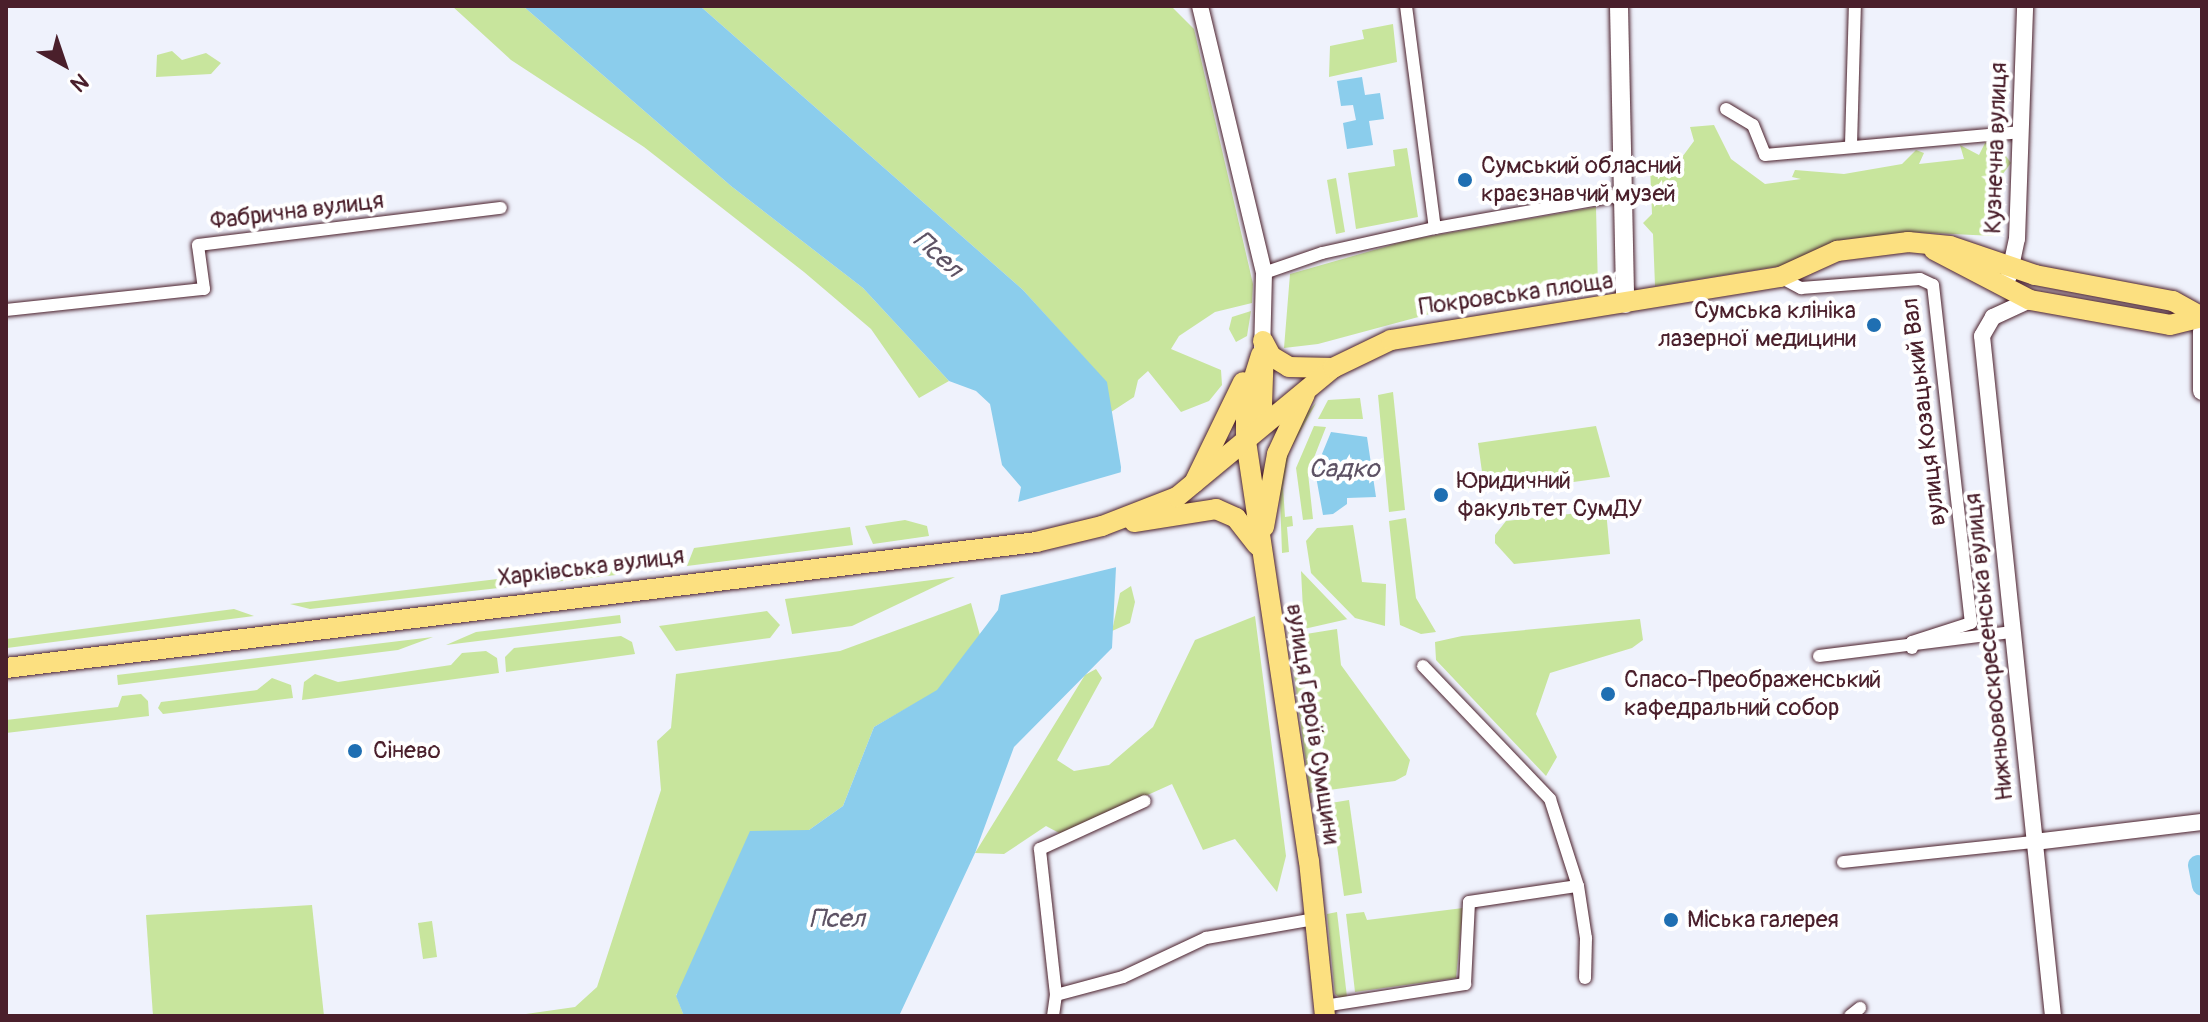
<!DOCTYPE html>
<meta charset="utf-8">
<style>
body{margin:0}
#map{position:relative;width:2208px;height:1022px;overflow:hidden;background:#eff2fc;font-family:Pangolin,sans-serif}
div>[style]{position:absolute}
.green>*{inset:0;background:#c8e59d}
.water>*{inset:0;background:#8bcdec}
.pier>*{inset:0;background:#eff2fc}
.river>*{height:20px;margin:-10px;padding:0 10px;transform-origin:10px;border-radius:10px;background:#8bcdec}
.roads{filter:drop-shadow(0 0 2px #4a1f2b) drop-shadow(0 0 2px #4a1f2b)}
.minor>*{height:12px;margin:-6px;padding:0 6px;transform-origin:6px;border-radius:6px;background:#fff}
.tertiary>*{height:16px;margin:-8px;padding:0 8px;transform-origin:8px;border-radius:8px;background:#fff}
.secondary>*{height:18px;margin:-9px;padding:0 9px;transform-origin:9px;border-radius:9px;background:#fff}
.primary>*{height:20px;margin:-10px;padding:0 10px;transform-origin:10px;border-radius:10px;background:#fce080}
.dots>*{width:22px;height:22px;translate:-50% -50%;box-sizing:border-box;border:4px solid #fff;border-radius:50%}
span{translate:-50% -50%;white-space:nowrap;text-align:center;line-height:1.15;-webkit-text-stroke:8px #fff;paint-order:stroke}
.street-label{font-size:24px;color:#4a1f2b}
.poi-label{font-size:24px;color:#4a1f2b}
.left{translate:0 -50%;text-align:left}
.right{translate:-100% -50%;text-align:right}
.water-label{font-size:26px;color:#5e5365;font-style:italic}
.frame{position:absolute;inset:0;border:8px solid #4a1f2b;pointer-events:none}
.north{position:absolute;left:24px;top:24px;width:80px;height:80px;-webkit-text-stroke:6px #fff;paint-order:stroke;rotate:140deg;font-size:22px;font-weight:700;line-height:32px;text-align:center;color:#4a1f2b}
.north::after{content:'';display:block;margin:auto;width:28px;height:36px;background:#4a1f2b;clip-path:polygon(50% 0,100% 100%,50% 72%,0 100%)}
</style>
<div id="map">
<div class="green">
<div style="clip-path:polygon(452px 6px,523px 6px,731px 186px,863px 288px,949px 381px,919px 398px,871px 329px,804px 272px,644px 147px,511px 60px)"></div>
<div style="clip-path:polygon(700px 6px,1171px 6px,1194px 29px,1253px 284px,1252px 303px,1215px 312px,1179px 336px,1171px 349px,1221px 370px,1222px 385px,1209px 401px,1181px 412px,1148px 371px,1138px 380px,1134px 397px,1111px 412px,1106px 382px,1023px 290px)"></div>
<div style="clip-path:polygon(1393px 24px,1397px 62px,1329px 77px,1330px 46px,1364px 39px,1362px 30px)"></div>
<div style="clip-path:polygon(172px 51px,182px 60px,206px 53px,221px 63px,211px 74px,156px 77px,157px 55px)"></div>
<div style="clip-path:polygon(1714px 125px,1731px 159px,1765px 184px,1801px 179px,1792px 177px,1795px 170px,1844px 174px,1902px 164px,1916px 150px,1924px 153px,1919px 164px,1964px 159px,1960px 145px,1979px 155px,1986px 141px,1993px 162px,2006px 156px,2011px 163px,1993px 187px,1994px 236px,1911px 232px,1841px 240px,1787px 265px,1655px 286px,1653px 234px,1643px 223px,1652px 214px,1650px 165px,1677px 164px,1694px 141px,1690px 127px)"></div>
<div style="clip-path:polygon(1407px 148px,1418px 217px,1356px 229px,1348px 173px,1395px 166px,1393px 150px)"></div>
<div style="clip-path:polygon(1336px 178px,1345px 232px,1336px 234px,1327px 180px)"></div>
<div style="clip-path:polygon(1596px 207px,1598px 288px,1437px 312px,1318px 344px,1284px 348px,1290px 274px,1409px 240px)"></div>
<div style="clip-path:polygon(1251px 311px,1247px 336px,1236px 342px,1229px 329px,1232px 317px)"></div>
<div style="clip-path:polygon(1393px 392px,1405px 510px,1389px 512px,1378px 395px)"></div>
<div style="clip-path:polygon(1360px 398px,1363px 419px,1318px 419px,1328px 400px)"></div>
<div style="clip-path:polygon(1316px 403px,1289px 452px,1283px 487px,1285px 517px,1292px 516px,1293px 526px,1287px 527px,1289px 552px,1282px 553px,1279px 469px,1303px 416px)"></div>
<div style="clip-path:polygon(1314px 426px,1326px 427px,1308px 473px,1313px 519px,1303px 520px,1296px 468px)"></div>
<div style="clip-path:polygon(1596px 426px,1610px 477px,1501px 492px,1483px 479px,1478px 443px)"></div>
<div style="clip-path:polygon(1606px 510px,1610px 554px,1514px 564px,1495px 543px,1495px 535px,1506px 521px)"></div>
<div style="clip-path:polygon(1406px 518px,1416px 598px,1436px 632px,1421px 634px,1400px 625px,1389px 521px)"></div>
<div style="clip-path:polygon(905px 520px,927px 526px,929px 536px,873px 544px,865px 526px)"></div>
<div style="clip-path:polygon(1353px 525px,1362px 582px,1386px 584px,1385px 626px,1355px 618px,1311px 573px,1306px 541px,1317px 528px)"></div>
<div style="clip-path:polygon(850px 527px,853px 545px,687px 566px,694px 548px)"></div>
<div style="clip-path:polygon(615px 565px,616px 575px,310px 609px,290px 604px)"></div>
<div style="clip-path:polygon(1301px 571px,1347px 619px,1348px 619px,1304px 629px)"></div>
<div style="clip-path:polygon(955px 577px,852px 626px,792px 634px,785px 599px)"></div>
<div style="clip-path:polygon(1131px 586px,1135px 602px,1130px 623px,1112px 631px,1120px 593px)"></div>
<div style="clip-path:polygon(971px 603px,981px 639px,937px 691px,874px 727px,843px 806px,809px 830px,676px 995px,684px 1016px,512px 1016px,575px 1007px,597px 987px,661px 790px,657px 741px,671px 728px,676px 674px,840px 651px)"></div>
<div style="clip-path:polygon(234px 609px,254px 616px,7px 648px,6px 639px)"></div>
<div style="clip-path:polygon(767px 611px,780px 625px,770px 638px,676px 651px,659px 626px)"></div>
<div style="clip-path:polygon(620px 615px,621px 623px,446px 645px,476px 632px)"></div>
<div style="clip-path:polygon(1255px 616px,1286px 856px,1277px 892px,1235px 839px,1203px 850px,1172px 784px,1061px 834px,1046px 826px,1004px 854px,975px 853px,1085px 675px,1096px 669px,1102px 678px,1057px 760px,1074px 771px,1109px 765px,1153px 727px,1195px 640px)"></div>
<div style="clip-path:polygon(1640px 619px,1643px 640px,1632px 648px,1550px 673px,1536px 714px,1557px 757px,1546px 776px,1436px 660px,1435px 642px,1462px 636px)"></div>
<div style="clip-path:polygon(1297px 629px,1320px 792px,1310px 793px,1288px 630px)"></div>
<div style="clip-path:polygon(1337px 629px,1341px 665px,1410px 760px,1406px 775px,1395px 781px,1329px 790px,1306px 634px)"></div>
<div style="clip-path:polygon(621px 636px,632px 642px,635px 654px,506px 672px,505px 657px,514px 648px)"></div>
<div style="clip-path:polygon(433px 637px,398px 650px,118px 685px,117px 675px)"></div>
<div style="clip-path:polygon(486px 651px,497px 658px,499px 673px,302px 700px,304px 682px,315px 674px,338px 682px,451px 665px,462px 653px)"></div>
<div style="clip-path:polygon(272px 678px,291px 685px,293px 698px,163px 714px,158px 708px,161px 702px,257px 690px)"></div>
<div style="clip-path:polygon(141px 694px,148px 701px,149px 716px,6px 733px,6px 720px,118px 707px,122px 696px)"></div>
<div style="clip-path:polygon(1349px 800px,1362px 893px,1344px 896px,1331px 803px)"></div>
<div style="clip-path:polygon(312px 905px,324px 1016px,153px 1016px,146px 915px)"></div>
<div style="clip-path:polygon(1463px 908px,1456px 978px,1355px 992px,1346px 914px,1364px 912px,1367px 920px)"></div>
<div style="clip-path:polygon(1337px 912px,1347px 997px,1340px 998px,1335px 994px,1327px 914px)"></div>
<div style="clip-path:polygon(432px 921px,437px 957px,423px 959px,418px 923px)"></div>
</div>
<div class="water">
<div style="clip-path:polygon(523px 6px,700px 6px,1023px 290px,1107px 382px,1121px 467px,1112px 648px,1014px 747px,975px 853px,899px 1016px,684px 1016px,676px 996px,750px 831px,809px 830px,843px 806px,874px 727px,937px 690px,998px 610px,1021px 487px,1002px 465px,990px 404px,976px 391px,949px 381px,863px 288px,731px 186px)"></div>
<div style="clip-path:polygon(1362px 77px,1365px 95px,1380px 93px,1384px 119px,1369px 121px,1373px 145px,1347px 149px,1343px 123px,1356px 120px,1353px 105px,1341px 106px,1337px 81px)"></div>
<div style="clip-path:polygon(1331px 432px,1367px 437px,1376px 497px,1347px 498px,1347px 504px,1333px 514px,1323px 515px,1315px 471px)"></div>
</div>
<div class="pier">
<div style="clip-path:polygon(1125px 471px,1121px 566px,997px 596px,1014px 503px)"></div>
</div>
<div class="river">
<div style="left:2198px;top:865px;width:21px;rotate:79deg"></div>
</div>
<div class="roads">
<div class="minor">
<div style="left:1406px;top:6px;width:224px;rotate:82.6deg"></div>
<div style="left:1726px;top:109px;width:31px;rotate:31deg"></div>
<div style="left:1753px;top:125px;width:32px;rotate:68deg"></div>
<div style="left:1765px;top:155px;width:258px;rotate:-5.1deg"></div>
<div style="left:1851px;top:145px;width:139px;rotate:-88.4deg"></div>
<div style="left:1264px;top:273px;width:61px;rotate:-19deg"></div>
<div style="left:1322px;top:253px;width:116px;rotate:-12.5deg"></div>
<div style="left:1435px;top:228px;width:190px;rotate:-10deg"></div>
<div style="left:1780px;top:277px;width:24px;rotate:28deg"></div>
<div style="left:1801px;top:288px;width:119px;rotate:-4.3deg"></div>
<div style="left:1920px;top:279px;width:14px;rotate:25deg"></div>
<div style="left:1933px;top:285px;width:340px;rotate:83.6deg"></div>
<div style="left:1971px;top:623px;width:62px;rotate:162.1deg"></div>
<div style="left:1912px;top:642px;width:6px;rotate:90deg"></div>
<div style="left:6px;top:310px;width:199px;rotate:-6.1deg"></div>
<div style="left:204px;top:289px;width:44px;rotate:-97.8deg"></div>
<div style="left:198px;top:245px;width:305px;rotate:-7deg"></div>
<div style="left:1819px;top:656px;width:193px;rotate:-7.1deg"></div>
<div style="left:1423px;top:666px;width:184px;rotate:46.3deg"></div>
<div style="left:1550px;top:799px;width:91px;rotate:72.2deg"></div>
<div style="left:1578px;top:886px;width:53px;rotate:81.3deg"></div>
<div style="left:1586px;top:938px;width:40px;rotate:91.4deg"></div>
<div style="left:1843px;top:862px;width:192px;rotate:-6deg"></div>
<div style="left:1056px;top:995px;width:69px;rotate:-15deg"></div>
<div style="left:1123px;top:977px;width:92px;rotate:-25.2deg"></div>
<div style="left:1206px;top:938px;width:111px;rotate:-9.9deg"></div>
<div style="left:1324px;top:1006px;width:143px;rotate:-8.9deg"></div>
<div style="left:1465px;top:984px;width:82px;rotate:-87.2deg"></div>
<div style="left:1469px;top:902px;width:110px;rotate:-8.4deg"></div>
<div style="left:1053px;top:1016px;width:21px;rotate:-82deg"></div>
<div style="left:1056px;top:995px;width:147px;rotate:-96.3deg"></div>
<div style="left:1040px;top:849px;width:115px;rotate:-24.6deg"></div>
<div style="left:1850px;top:1016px;width:13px;rotate:-39deg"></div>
</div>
<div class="tertiary">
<div style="left:1200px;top:6px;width:275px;rotate:76.5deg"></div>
<div style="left:1264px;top:273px;width:80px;rotate:91.4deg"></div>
<div style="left:2009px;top:276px;width:38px;rotate:-78deg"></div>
<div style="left:2017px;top:239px;width:233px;rotate:-88deg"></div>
<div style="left:2030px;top:300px;width:41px;rotate:155.3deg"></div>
<div style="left:1993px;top:317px;width:22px;rotate:120deg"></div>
<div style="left:1982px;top:336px;width:684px;rotate:84.04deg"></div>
<div style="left:2034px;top:842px;width:169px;rotate:-6.8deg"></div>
</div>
<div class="secondary">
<div style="left:1619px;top:6px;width:298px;rotate:88.8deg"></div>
<div style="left:2202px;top:331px;width:60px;rotate:90deg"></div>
</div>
<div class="primary">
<div style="left:1934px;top:250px;width:108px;rotate:27.5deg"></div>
<div style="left:2030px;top:300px;width:142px;rotate:10.1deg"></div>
<div style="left:2170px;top:325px;width:33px;rotate:-14deg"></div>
<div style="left:1263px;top:341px;width:17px;rotate:62deg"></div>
<div style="left:1271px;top:356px;width:21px;rotate:31deg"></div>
<div style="left:1289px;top:367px;width:44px;rotate:1.3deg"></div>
<div style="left:1261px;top:355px;width:50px;rotate:107.4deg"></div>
<div style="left:1246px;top:403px;width:38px;rotate:90deg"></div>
<div style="left:1246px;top:441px;width:425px;rotate:81.5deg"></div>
<div style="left:1309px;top:861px;width:156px;rotate:84.1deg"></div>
<div style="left:1250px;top:432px;width:30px;rotate:-66deg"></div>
<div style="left:1262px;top:405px;width:38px;rotate:-88deg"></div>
<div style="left:1194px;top:483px;width:112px;rotate:-64.1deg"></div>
<div style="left:1134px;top:522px;width:83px;rotate:-9deg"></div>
<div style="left:1216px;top:509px;width:22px;rotate:24deg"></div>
<div style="left:1236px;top:518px;width:34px;rotate:52deg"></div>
<div style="left:1264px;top:527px;width:74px;rotate:-79.9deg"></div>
<div style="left:1277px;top:454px;width:66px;rotate:-65deg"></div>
<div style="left:6px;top:668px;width:1038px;rotate:-6.97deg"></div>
<div style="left:1036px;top:542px;width:68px;rotate:-13.6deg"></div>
<div style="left:1102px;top:526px;width:80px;rotate:-21.1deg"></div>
<div style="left:1177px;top:497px;width:202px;rotate:-39.6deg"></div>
<div style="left:1333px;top:368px;width:64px;rotate:-25.8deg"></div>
<div style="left:1391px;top:340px;width:394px;rotate:-9.2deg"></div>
<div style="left:1780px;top:277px;width:63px;rotate:-24.5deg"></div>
<div style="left:1837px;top:251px;width:72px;rotate:-7.2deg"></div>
<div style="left:1908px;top:242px;width:42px;rotate:5.4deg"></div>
<div style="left:1950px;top:246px;width:90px;rotate:18.8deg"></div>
<div style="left:2035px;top:275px;width:140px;rotate:10.7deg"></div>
<div style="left:2173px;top:301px;width:33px;rotate:29deg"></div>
</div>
</div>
<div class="dots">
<div style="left:1465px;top:180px;background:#1f6fb2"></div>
<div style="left:1874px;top:325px;background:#1f6fb2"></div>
<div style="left:1441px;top:495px;background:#1f6fb2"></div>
<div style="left:1608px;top:694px;background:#1f6fb2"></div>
<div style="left:355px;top:751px;background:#1f6fb2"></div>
<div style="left:1671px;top:920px;background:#1f6fb2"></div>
</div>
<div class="street-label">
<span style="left:1996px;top:148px;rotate:-88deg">Кузнечна вулиця</span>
<span style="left:297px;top:211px;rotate:-7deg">Фабрична вулиця</span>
<span style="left:1516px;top:294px;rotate:-8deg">Покровська площа</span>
<span style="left:1924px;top:412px;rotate:-97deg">вулиця Козацький Вал</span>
<span style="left:591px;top:567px;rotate:-7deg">Харківська вулиця</span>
<span style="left:1989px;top:647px;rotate:-96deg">Нижньовоскресенська вулиця</span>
<span style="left:1313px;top:724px;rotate:81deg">вулиця Героїв Сумщини</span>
</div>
<div class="poi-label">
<span class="left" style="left:1481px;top:180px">Сумський обласний<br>краєзнавчий музей</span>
<span class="right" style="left:1856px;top:325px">Сумська клініка<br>лазерної медицини</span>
<span class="left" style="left:1457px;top:495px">Юридичний<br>факультет СумДУ</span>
<span class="left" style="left:1624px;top:694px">Спасо-Преображенський<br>кафедральний собор</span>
<span class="left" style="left:373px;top:751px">Сінево</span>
<span class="left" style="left:1687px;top:920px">Міська галерея</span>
</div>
<div class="water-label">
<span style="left:937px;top:255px;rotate:42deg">Псел</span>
<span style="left:1344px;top:470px">Садко</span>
<span style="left:837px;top:920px">Псел</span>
</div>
<div class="frame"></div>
<div class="north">N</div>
</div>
